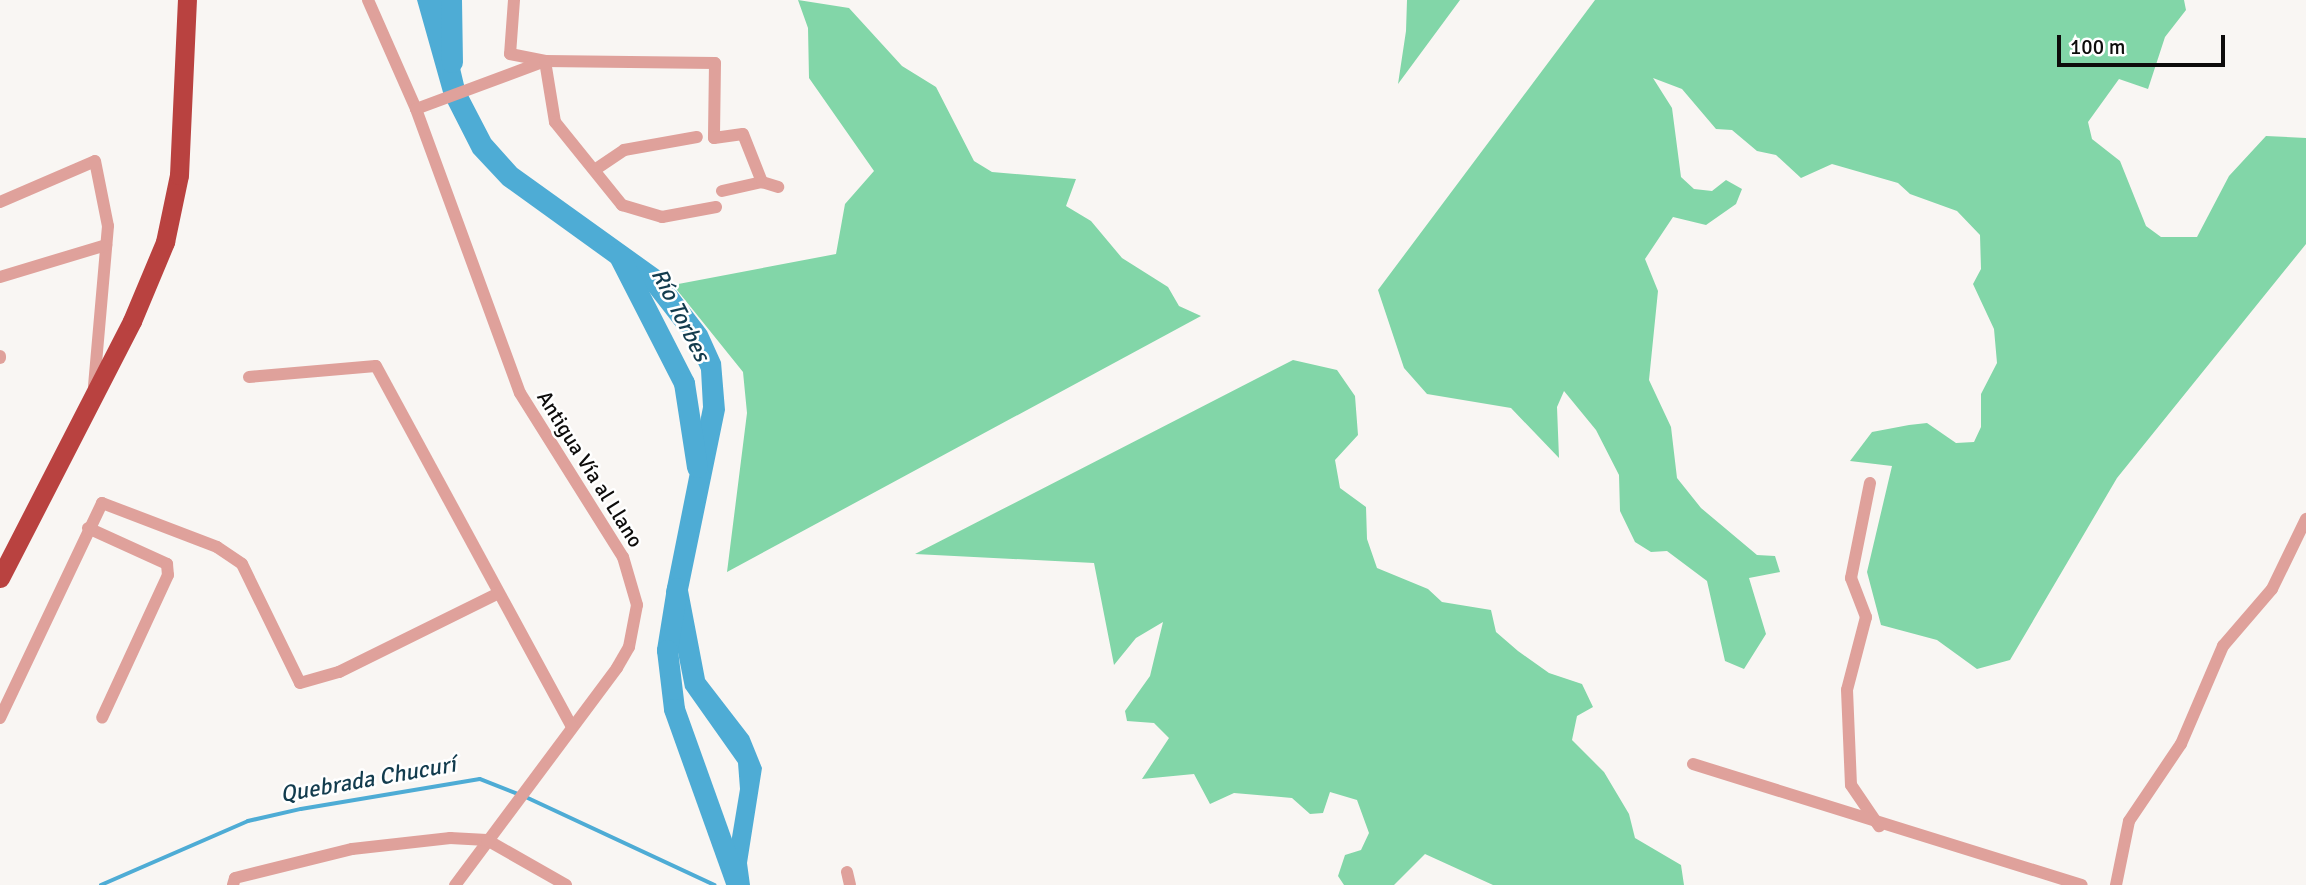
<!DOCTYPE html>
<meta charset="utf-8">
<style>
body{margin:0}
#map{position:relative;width:2306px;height:885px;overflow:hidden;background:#f9f6f3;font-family:Signika,sans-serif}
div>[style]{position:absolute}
.forest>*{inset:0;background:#82d6a8}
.water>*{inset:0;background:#4eacd5}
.stream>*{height:3.5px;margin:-1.75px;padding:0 1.75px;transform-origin:1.75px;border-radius:1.75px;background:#4eacd5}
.river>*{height:21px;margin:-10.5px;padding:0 10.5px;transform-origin:10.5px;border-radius:10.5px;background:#4eacd5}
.minor>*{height:12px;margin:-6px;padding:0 6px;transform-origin:6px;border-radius:6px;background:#dfa19b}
.trunk>*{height:19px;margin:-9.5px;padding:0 9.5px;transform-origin:9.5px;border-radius:9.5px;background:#b94240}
span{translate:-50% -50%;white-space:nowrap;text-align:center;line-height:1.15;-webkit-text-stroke:5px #fff;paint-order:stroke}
.street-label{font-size:21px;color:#0d0c0b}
.water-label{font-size:23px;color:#133c4e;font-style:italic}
.scale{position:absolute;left:2057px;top:35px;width:168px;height:32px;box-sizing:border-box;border:4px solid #0d0c0b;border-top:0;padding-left:9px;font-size:21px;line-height:24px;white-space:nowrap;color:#0d0c0b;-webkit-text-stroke:5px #fff;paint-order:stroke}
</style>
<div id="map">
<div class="forest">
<div style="clip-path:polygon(798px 0,849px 8px,902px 66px,936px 87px,974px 161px,992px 172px,1076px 179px,1066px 206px,1091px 221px,1122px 258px,1168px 287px,1179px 306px,1201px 316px,727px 572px,747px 413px,743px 372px,673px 285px,836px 254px,845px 204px,874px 171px,809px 78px,808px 28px)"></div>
<div style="clip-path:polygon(1407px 0,1460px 0,1398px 84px,1406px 31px)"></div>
<div style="clip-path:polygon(1595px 0,2184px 0,2186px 10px,2165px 37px,2148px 89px,2119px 79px,2088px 122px,2092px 139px,2120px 161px,2146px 226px,2161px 237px,2197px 237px,2229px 176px,2266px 136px,2306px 138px,2306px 244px,2117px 478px,2010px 660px,1977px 669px,1937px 640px,1881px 625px,1867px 572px,1892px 466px,1850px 461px,1872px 432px,1909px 425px,1927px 423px,1956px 443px,1974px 442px,1981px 427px,1981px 394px,1997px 363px,1994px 329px,1973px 284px,1981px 269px,1980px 235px,1957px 211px,1910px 194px,1898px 183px,1832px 164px,1801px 178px,1776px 155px,1757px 151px,1732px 130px,1716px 129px,1682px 89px,1653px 78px,1672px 108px,1681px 177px,1694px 189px,1712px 191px,1726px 180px,1742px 189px,1736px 204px,1706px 225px,1673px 217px,1645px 259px,1658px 291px,1649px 380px,1671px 427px,1677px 478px,1701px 508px,1757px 555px,1775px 556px,1780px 572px,1749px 578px,1766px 634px,1744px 669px,1725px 661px,1707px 581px,1667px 551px,1651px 552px,1635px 542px,1620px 511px,1619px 475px,1596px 430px,1564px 391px,1557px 407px,1559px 458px,1511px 408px,1427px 394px,1404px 368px,1378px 290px)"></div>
<div style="clip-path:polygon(1293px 360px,1337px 370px,1355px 396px,1358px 435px,1335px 460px,1340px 488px,1366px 507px,1367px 539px,1377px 568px,1428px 589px,1442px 602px,1491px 610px,1496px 632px,1518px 651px,1549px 673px,1582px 684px,1593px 707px,1577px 716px,1572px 740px,1604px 772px,1629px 814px,1635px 838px,1681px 865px,1684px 885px,1493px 885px,1425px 854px,1394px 885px,1344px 885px,1338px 876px,1345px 855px,1361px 850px,1369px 833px,1357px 800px,1330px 792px,1323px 813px,1310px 814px,1292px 798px,1234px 793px,1210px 804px,1194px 774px,1142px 779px,1169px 738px,1154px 723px,1127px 721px,1125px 711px,1150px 676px,1163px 622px,1136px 638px,1114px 665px,1094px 563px,915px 554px)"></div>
</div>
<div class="water">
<div style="clip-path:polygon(417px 0,444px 0,465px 89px,491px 139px,517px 168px,662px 272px,707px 331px,721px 362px,725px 410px,688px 590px,705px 679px,749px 736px,762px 768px,747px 863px,750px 885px,728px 885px,726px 873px,740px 789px,738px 763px,685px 688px,666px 592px,703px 407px,701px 370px,688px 342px,646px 288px,503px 185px,473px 153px,444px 96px)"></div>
</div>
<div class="stream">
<div style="left:526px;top:797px;width:208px;rotate:25deg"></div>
<div style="left:101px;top:885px;width:160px;rotate:-23.5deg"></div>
<div style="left:248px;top:821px;width:54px;rotate:-12.8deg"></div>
<div style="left:301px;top:809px;width:181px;rotate:-9.5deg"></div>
<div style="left:480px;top:779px;width:41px;rotate:21.5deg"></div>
</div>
<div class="river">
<div style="left:451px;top:0;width:62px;rotate:89.1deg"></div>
<div style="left:618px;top:254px;width:145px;rotate:62.9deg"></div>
<div style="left:684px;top:383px;width:85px;rotate:81.2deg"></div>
<div style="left:677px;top:588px;width:63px;rotate:99.2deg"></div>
<div style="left:667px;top:650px;width:59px;rotate:83.2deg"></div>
<div style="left:674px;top:709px;width:187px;rotate:70.3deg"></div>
</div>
<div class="minor">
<div style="left:368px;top:0;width:119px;rotate:66.2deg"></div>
<div style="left:416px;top:109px;width:302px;rotate:69.9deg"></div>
<div style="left:520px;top:393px;width:194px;rotate:57.9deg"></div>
<div style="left:623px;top:557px;width:50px;rotate:73.7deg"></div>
<div style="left:637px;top:605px;width:43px;rotate:100.8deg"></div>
<div style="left:629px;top:647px;width:24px;rotate:120deg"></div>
<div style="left:617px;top:668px;width:271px;rotate:126.7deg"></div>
<div style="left:514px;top:0;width:54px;rotate:94.2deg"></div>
<div style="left:510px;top:54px;width:36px;rotate:11deg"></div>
<div style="left:545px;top:61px;width:170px;rotate:0.7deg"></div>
<div style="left:715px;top:63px;width:75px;rotate:90.8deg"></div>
<div style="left:714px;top:138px;width:29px;rotate:-8deg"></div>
<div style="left:743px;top:134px;width:52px;rotate:68.4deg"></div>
<div style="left:416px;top:109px;width:138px;rotate:-20.4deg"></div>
<div style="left:545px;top:61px;width:62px;rotate:80.7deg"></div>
<div style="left:555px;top:122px;width:107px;rotate:51.1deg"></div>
<div style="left:622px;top:205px;width:42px;rotate:16.7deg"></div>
<div style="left:662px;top:217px;width:55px;rotate:-10.5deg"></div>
<div style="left:596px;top:169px;width:34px;rotate:-34deg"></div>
<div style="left:624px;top:150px;width:74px;rotate:-10.1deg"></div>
<div style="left:722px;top:191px;width:41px;rotate:-12.7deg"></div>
<div style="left:762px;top:182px;width:17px;rotate:17deg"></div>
<div style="left:0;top:202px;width:103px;rotate:-23.3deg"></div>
<div style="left:95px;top:161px;width:66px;rotate:78.7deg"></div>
<div style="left:108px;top:226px;width:161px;rotate:95deg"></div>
<div style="left:0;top:277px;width:111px;rotate:-16.8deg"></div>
<div style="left:0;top:358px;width:2px;rotate:-90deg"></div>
<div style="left:249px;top:377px;width:127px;rotate:-5deg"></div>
<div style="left:376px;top:366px;width:409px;rotate:61.5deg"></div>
<div style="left:1870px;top:483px;width:97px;rotate:101.3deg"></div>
<div style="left:1851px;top:578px;width:42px;rotate:69deg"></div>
<div style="left:1866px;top:617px;width:75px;rotate:104.6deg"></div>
<div style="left:1847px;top:690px;width:95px;rotate:87.6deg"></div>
<div style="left:1851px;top:785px;width:50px;rotate:55.7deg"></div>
<div style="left:88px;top:528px;width:87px;rotate:24.5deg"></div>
<div style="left:167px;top:564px;width:11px;rotate:85deg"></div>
<div style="left:168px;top:575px;width:157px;rotate:114.8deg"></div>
<div style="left:0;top:718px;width:238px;rotate:-64.6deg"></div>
<div style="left:102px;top:503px;width:123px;rotate:20.9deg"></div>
<div style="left:217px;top:547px;width:30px;rotate:34deg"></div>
<div style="left:242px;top:564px;width:132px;rotate:64deg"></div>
<div style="left:300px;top:683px;width:41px;rotate:-15.8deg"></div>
<div style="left:339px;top:672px;width:178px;rotate:-26.3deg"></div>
<div style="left:1693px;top:764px;width:407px;rotate:17.3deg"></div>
<div style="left:847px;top:872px;width:13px;rotate:77deg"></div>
<div style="left:233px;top:885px;width:7px;rotate:-74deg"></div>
<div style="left:235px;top:878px;width:121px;rotate:-13.9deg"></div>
<div style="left:352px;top:849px;width:99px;rotate:-6.4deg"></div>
<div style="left:450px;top:838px;width:37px;rotate:3deg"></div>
<div style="left:487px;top:840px;width:91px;rotate:29.7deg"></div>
<div style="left:2116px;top:885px;width:65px;rotate:-78.5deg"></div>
<div style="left:2129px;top:821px;width:93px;rotate:-56deg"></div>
<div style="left:2181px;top:744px;width:107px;rotate:-66.8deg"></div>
<div style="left:2223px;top:646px;width:75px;rotate:-49.3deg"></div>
<div style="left:2272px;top:589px;width:78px;rotate:-64.1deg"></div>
</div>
<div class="trunk">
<div style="left:0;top:578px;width:289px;rotate:-62.8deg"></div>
<div style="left:132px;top:321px;width:86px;rotate:-67.3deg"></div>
<div style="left:165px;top:242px;width:68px;rotate:-78.2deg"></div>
<div style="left:179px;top:175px;width:175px;rotate:-87.4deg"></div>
</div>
<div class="street-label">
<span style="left:590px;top:469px;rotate:58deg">Antigua Vía al Llano</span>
</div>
<div class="water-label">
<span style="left:680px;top:315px;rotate:63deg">Río Torbes</span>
<span style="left:368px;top:780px;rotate:-10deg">Quebrada Chucurí</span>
</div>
<div class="scale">100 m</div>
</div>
